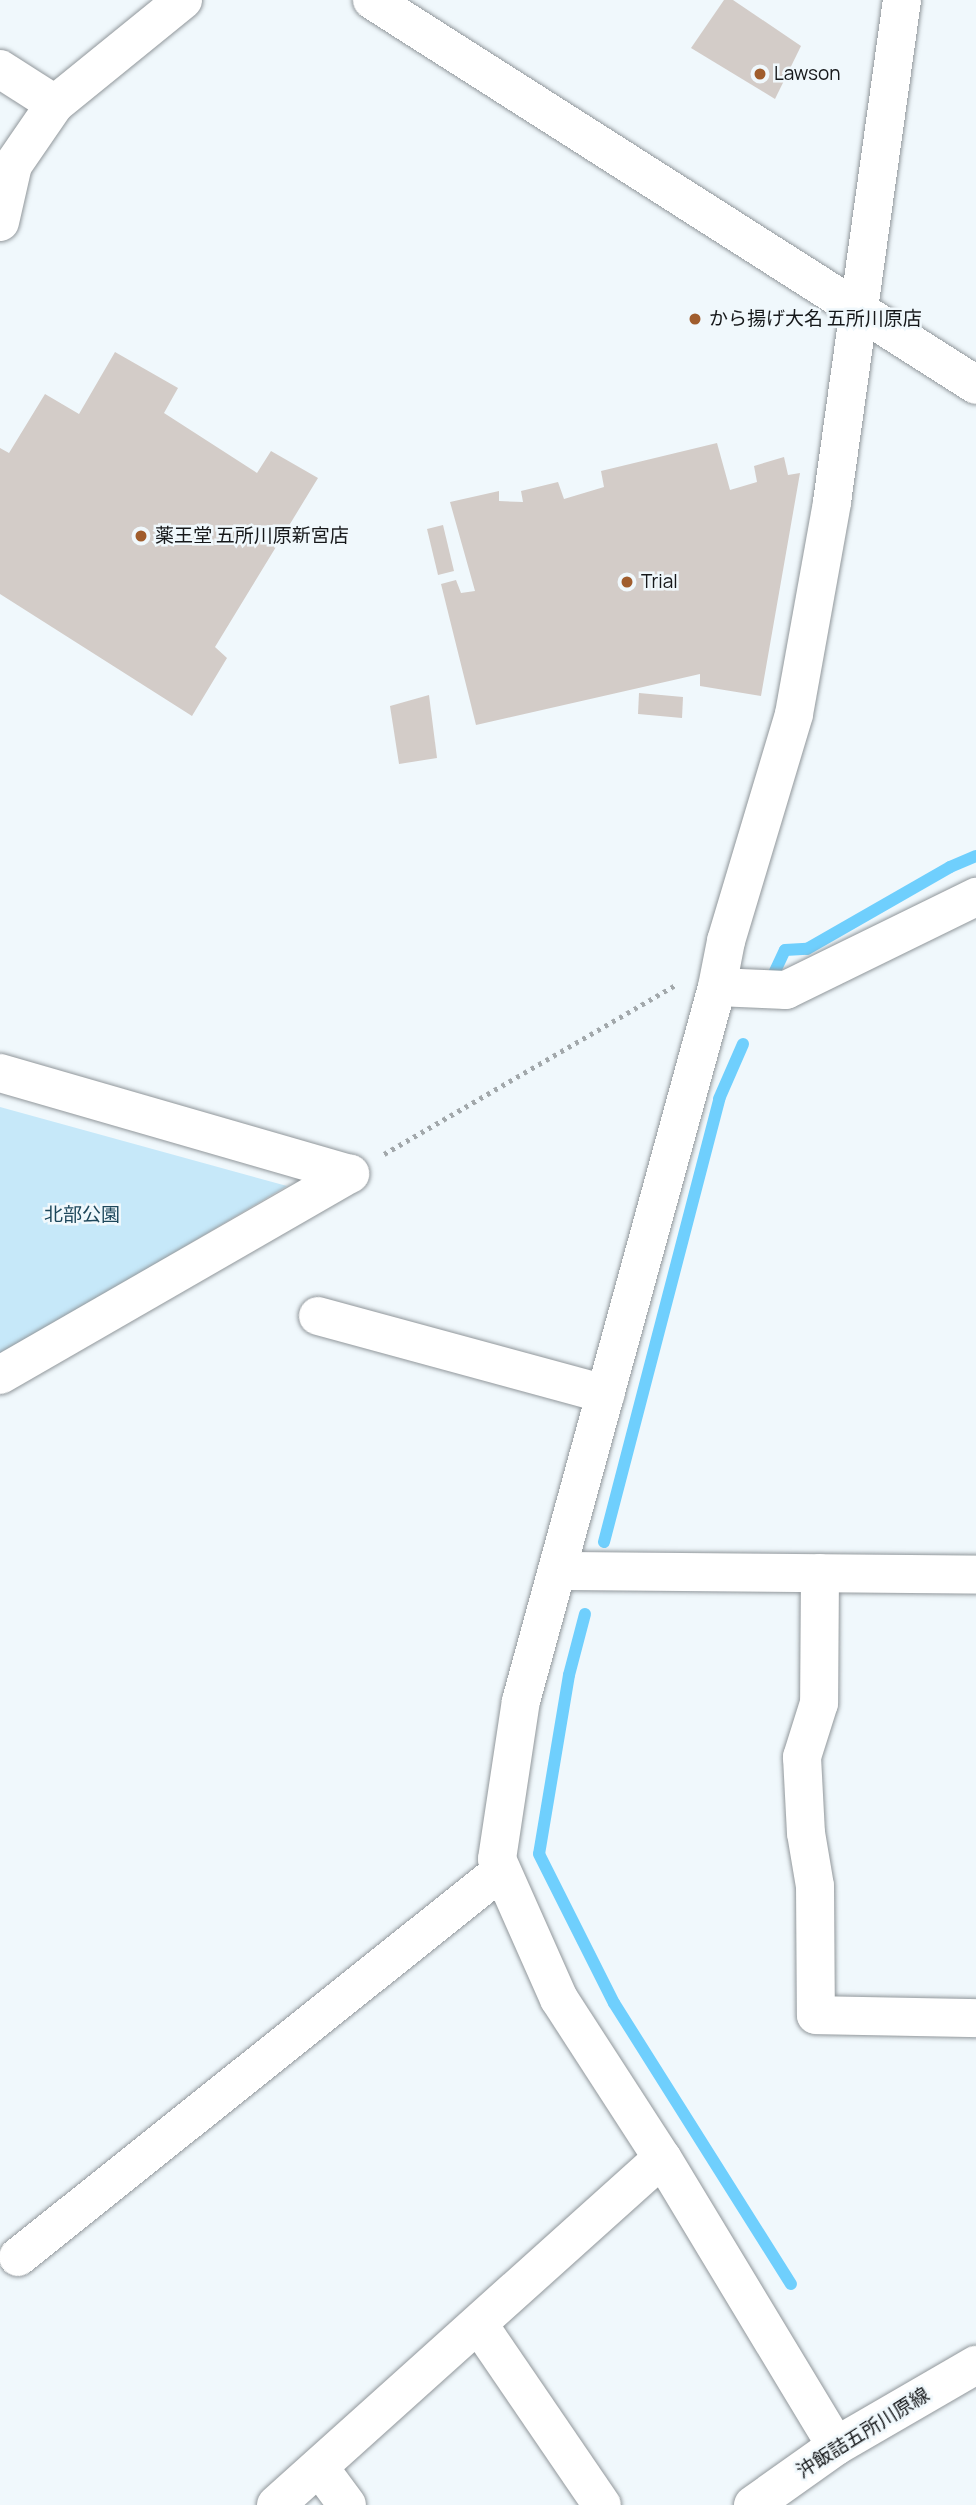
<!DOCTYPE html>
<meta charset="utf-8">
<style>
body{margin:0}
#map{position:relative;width:976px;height:2505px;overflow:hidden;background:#f0f8fc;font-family:Manrope,"Noto Sans JP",sans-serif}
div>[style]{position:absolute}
.green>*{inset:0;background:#c6e8f9}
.stream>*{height:12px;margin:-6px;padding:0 6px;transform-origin:6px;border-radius:6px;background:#6fcffd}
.building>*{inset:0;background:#d3ccc8}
.path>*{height:4.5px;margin-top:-2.25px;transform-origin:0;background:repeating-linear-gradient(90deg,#a2a8ab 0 3.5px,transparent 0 8.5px)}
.roads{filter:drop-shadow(0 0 2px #91979b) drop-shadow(0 0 2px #91979b)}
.street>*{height:38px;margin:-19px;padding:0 19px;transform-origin:19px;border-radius:19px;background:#fff}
.secondary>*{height:38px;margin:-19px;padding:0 19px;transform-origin:19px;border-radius:19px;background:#fff}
.dots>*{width:19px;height:19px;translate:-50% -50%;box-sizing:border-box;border:4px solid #f0f8fc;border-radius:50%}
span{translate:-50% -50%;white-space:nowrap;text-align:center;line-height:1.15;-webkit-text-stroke:5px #f0f8fc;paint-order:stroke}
.poi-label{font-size:19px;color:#16181a}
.left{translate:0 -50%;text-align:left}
.park-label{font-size:19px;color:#1c465a}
.street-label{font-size:19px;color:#16181a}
</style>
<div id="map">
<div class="green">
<div style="clip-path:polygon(0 1107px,287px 1186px,0 1356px)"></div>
</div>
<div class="stream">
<div style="left:770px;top:982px;width:35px;rotate:-65deg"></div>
<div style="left:785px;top:950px;width:22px;rotate:-3deg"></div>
<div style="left:807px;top:949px;width:165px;rotate:-29.8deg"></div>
<div style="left:950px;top:867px;width:28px;rotate:-23deg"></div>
<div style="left:604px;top:1542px;width:458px;rotate:-75.4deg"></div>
<div style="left:719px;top:1099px;width:60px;rotate:-66.4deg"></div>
<div style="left:585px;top:1614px;width:63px;rotate:104.7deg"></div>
<div style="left:569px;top:1675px;width:181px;rotate:99.5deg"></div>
<div style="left:539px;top:1854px;width:167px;rotate:63.3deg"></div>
<div style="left:614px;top:2003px;width:332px;rotate:57.8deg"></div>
</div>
<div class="building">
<div style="clip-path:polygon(724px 0,733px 0,801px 46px,775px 99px,691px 48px)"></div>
<div style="clip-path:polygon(115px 352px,178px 388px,164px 413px,257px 473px,271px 451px,318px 478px,215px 647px,227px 658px,192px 716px,0 594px,0 448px,9px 453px,45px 394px,79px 414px)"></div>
<div style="clip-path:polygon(717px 443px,730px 490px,757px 482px,754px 466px,784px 457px,788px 475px,800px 473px,761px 696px,700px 686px,700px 674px,476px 725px,441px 584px,456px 580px,461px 593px,475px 591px,450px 502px,499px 491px,499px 501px,523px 502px,521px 491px,558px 482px,564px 499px,604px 487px,601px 471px)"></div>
<div style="clip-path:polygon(443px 525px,454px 571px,438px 575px,427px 529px)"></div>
<div style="clip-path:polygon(639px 693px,683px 697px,682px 718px,638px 714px)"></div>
<div style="clip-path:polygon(429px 695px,437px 758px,399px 764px,390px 706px)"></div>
</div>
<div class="path">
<div style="left:384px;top:1154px;width:337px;rotate:-30.1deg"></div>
</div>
<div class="roads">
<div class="street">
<div style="left:0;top:222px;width:58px;rotate:-77.2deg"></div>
<div style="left:13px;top:165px;width:74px;rotate:-55.5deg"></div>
<div style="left:55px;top:104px;width:165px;rotate:-39.1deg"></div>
<div style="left:717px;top:987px;width:69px;rotate:2.5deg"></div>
<div style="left:786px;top:990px;width:212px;rotate:-26.1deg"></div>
<div style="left:0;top:1073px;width:364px;rotate:16.1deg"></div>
<div style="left:318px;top:1316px;width:298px;rotate:15.2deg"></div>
<div style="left:0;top:1375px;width:404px;rotate:-29.9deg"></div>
<div style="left:559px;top:1571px;width:417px;rotate:0.5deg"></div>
<div style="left:820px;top:1573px;width:130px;rotate:90.4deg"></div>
<div style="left:819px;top:1703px;width:57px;rotate:107.5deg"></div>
<div style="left:802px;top:1757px;width:76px;rotate:87deg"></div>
<div style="left:806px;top:1833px;width:54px;rotate:80.4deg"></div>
<div style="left:815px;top:1886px;width:129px;rotate:89.6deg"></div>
<div style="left:816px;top:2015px;width:160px;rotate:1.1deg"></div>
<div style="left:18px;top:2257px;width:617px;rotate:-38.62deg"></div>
<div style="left:479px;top:2325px;width:218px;rotate:55.7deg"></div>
<div style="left:319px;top:2467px;width:47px;rotate:53.6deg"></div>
<div style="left:276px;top:2505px;width:519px;rotate:-41.95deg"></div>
</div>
<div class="secondary">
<div style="left:372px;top:0;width:716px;rotate:32.51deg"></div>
<div style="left:0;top:69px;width:65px;rotate:32.5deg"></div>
<div style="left:836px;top:2446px;width:336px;rotate:-121.1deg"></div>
<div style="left:662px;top:2158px;width:189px;rotate:-122.9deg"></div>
<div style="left:559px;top:1999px;width:153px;rotate:-113.9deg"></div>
<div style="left:497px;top:1859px;width:160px;rotate:-81.4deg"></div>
<div style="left:521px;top:1701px;width:740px;rotate:-74.65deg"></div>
<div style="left:717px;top:987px;width:47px;rotate:-78.9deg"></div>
<div style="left:726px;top:941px;width:237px;rotate:-73.3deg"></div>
<div style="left:794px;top:714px;width:215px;rotate:-79.8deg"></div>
<div style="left:832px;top:502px;width:507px;rotate:-82.06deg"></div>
<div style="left:753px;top:2505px;width:102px;rotate:-35.4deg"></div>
<div style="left:836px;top:2446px;width:162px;rotate:-30.1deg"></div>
</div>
</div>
<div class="dots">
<div style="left:760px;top:74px;background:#a05d2d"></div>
<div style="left:695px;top:319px;background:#a05d2d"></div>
<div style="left:141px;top:536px;background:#a05d2d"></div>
<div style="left:627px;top:582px;background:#a05d2d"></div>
</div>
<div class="poi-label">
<span class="left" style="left:774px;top:74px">Lawson</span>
<span class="left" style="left:709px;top:319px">から揚げ大名 五所川原店</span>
<span class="left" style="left:155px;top:536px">薬王堂 五所川原新宮店</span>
<span class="left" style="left:641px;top:582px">Trial</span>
</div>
<div class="park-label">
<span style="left:82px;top:1215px">北部公園</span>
</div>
<div class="street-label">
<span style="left:863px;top:2433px;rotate:-32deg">沖飯詰五所川原線</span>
</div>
</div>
